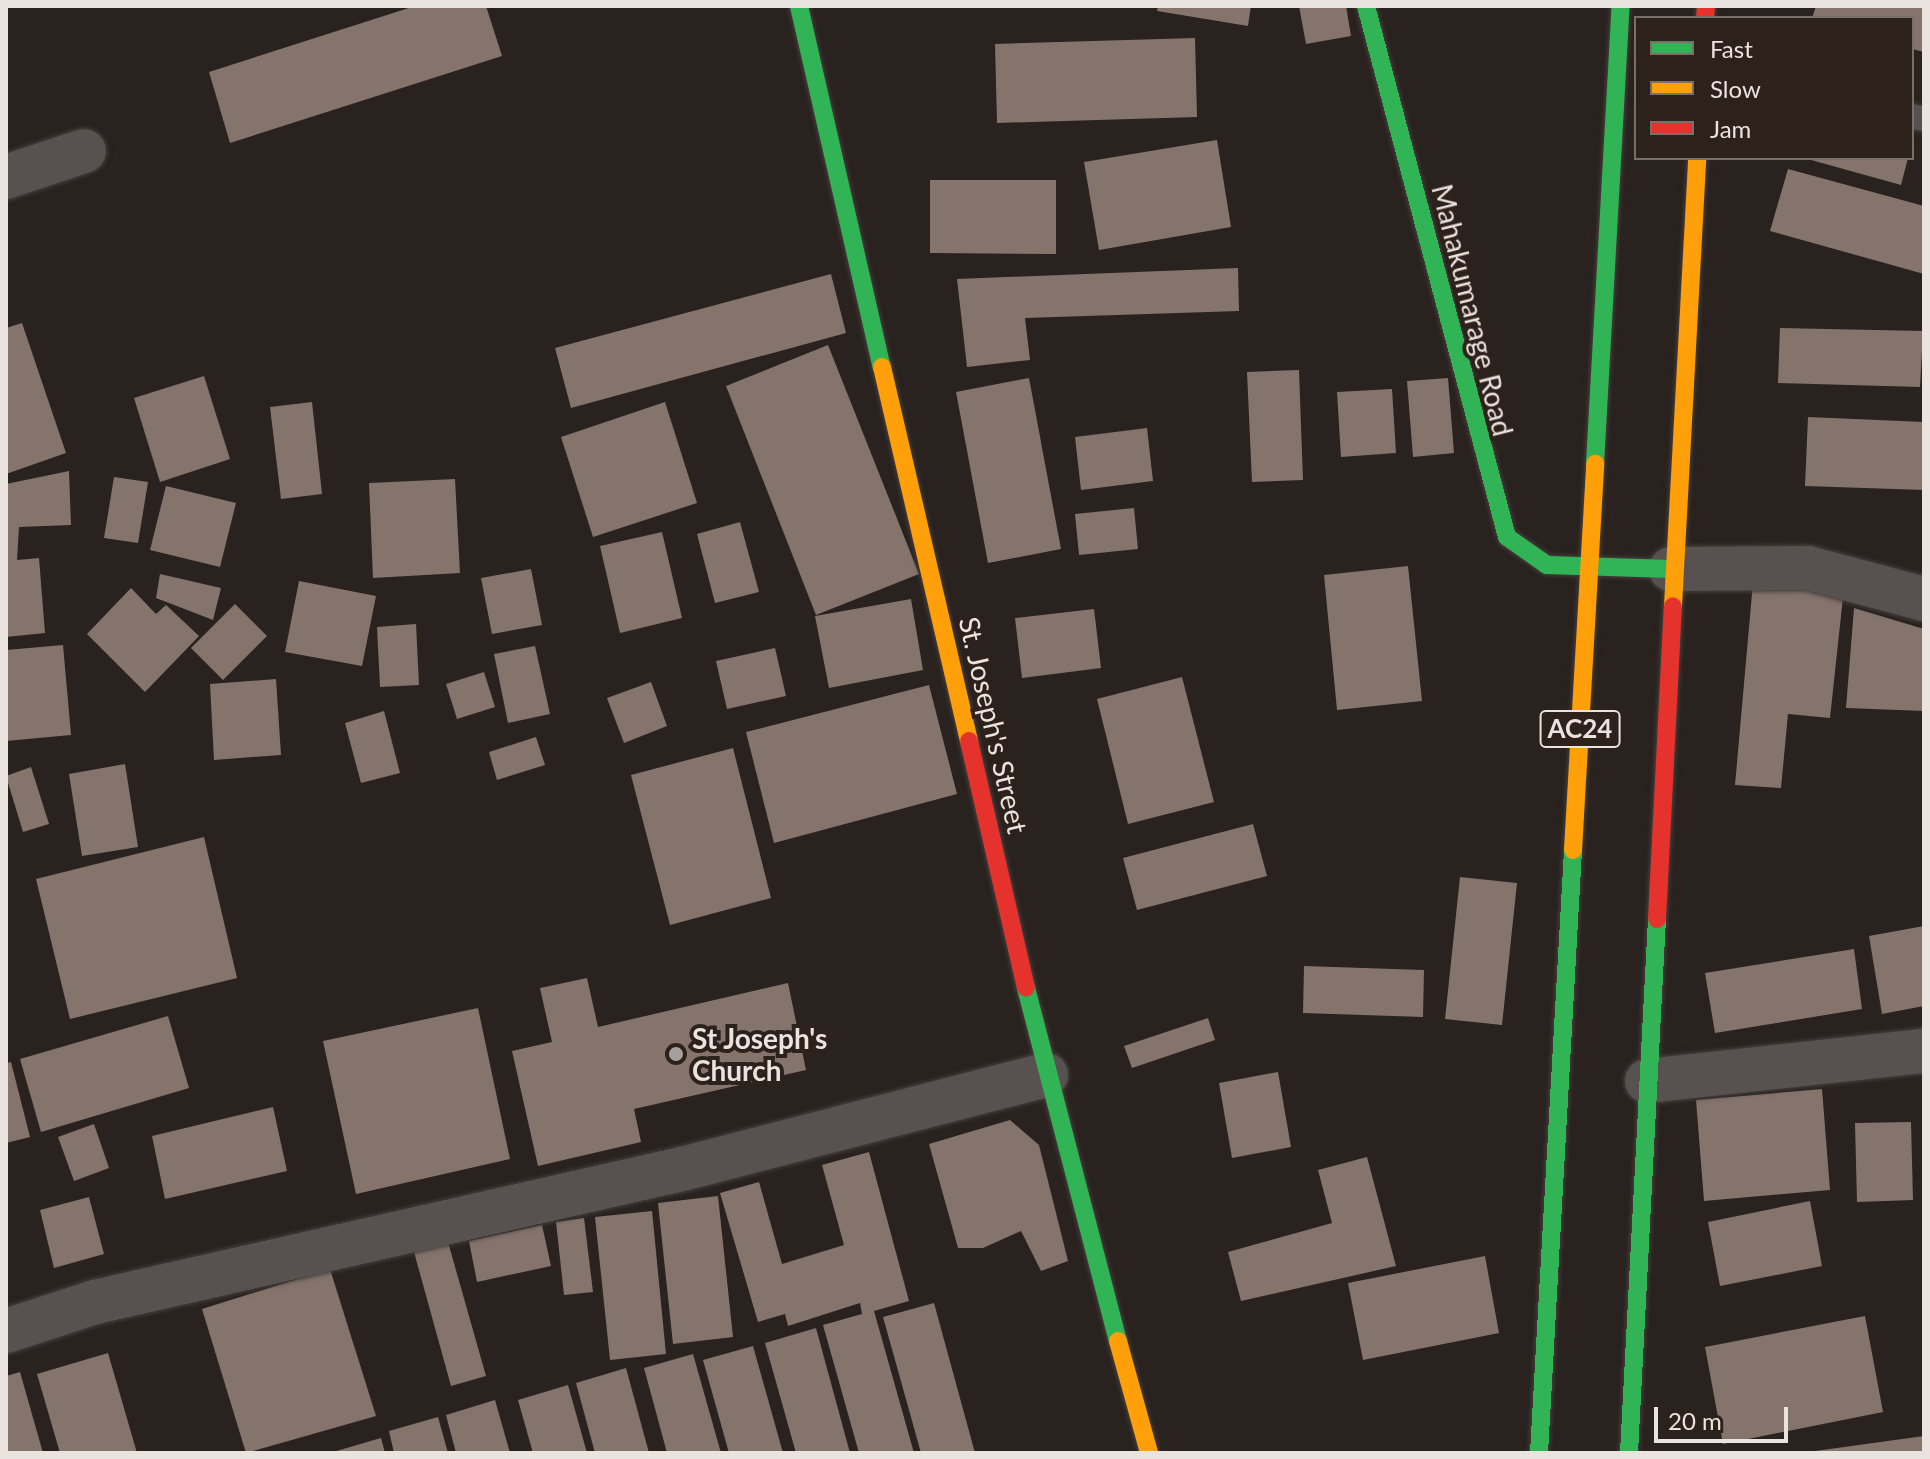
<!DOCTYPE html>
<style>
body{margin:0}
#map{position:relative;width:1930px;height:1459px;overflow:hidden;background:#29221f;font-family:Lato,sans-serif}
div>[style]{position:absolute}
.building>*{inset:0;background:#85746b}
.roads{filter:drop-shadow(0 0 2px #453f3c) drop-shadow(0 0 2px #453f3c)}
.lane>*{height:24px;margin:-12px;padding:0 12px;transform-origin:12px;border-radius:12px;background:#57524f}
.street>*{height:44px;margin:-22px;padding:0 22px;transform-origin:22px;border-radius:22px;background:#57524f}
.fast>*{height:18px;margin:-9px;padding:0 9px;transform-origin:9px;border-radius:9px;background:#30b455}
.slow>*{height:18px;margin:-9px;padding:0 9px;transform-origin:9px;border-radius:9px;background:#ff9f0a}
.jam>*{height:18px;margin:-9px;padding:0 9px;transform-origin:9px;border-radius:9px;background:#e5322d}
.dots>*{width:22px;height:22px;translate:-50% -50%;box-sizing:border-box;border:4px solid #2d211b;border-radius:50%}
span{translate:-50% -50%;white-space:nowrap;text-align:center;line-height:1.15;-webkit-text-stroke:8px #2d211b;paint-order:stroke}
.shield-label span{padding:2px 6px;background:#2d211b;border:2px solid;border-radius:6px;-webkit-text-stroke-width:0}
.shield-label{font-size:26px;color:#ebe3de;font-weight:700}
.street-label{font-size:28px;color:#ebe3de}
.poi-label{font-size:28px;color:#ebe3de;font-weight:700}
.left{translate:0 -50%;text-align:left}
.frame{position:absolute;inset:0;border:8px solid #ebe3de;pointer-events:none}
.legend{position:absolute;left:1634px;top:16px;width:280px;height:144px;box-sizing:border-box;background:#2d211b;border:2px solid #796f69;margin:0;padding:10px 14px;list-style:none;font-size:24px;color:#ebe3de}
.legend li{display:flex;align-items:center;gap:16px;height:40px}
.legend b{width:40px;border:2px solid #796f69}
.scale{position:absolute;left:1654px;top:1407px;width:134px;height:36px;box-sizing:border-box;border:4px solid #ebe3de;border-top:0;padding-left:10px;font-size:24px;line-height:28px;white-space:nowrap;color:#ebe3de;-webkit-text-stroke:6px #2d211b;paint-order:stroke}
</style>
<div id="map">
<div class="building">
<div style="clip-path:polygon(415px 6px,486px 6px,502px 56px,230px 143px,209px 72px)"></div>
<div style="clip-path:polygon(1158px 6px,1251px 6px,1248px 26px,1157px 11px)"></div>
<div style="clip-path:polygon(1299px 6px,1346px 6px,1351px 36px,1306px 44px)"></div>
<div style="clip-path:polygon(1816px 6px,1924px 6px,1924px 52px,1912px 49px,1912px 18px,1812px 18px)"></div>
<div style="clip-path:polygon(1195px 38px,1197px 117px,997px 123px,995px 44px)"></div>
<div style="clip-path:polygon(1217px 140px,1231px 227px,1099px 250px,1084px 162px)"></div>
<div style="clip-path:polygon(1804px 158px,1908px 158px,1901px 185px)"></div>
<div style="clip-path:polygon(1788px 169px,1924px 206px,1924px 274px,1770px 231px)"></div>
<div style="clip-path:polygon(930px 180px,1056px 180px,1056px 254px,930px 253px)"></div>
<div style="clip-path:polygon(1238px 268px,1239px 311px,1025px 318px,1030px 360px,967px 367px,957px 279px)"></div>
<div style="clip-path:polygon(831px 274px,846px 333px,571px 408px,555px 348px)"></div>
<div style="clip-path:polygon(22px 323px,66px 453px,6px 474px,6px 328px)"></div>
<div style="clip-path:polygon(1780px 328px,1923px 331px,1920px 387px,1778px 383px)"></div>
<div style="clip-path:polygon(828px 345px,919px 574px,816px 615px,726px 386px)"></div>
<div style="clip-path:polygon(1299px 370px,1303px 480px,1252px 482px,1247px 372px)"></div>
<div style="clip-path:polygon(204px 376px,230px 459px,160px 482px,134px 398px)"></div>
<div style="clip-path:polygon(1029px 378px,1061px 549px,988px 563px,956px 392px)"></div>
<div style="clip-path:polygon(1448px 378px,1454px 453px,1413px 457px,1407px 381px)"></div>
<div style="clip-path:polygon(1392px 389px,1396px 453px,1341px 457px,1337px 392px)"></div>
<div style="clip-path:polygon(312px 402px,322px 494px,281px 499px,270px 407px)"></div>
<div style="clip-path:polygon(665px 402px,697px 503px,593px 537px,561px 437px)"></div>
<div style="clip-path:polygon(1808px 417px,1924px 422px,1924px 490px,1805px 486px)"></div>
<div style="clip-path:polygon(1147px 428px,1153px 481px,1081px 490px,1075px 437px)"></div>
<div style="clip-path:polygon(69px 471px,71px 525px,19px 527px,17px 560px,39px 558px,45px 633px,6px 637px,6px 484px)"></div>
<div style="clip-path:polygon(114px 477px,148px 482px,138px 543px,104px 538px)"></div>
<div style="clip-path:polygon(455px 479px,460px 573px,373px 578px,369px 483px)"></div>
<div style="clip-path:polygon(166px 486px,236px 503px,220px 567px,150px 550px)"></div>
<div style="clip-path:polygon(1134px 508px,1138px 549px,1079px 555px,1075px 514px)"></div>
<div style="clip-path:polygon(740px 522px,759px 592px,715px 603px,697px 534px)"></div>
<div style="clip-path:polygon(662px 532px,682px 618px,620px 633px,600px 546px)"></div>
<div style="clip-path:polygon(1408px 566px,1422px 701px,1337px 710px,1324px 575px)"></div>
<div style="clip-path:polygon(531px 569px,542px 625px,492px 634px,481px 578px)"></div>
<div style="clip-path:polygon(1754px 571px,1844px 588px,1830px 718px,1788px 714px,1781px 788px,1735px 785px)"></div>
<div style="clip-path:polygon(160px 574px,221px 588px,213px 620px,156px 598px)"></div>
<div style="clip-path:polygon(299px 581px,376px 596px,362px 666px,285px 652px)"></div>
<div style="clip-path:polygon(131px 588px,156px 614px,166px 605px,199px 636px,145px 692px,87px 634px)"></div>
<div style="clip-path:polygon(911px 599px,923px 670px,829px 688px,815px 616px)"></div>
<div style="clip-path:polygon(235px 604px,267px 636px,223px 680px,191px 648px)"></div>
<div style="clip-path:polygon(1854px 608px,1924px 629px,1924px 711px,1846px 708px)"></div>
<div style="clip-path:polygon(1094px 609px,1101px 668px,1022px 678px,1015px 618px)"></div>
<div style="clip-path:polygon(416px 624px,419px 685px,380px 687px,377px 627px)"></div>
<div style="clip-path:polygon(63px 645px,71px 735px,6px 741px,6px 650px)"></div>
<div style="clip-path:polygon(535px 646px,550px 714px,508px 723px,494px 654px)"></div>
<div style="clip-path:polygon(775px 648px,786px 696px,727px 709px,716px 661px)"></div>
<div style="clip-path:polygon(484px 672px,495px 707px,457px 719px,446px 684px)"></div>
<div style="clip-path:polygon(1182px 677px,1214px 802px,1128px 824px,1097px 699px)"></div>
<div style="clip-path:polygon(276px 679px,281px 755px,214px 760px,210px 684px)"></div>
<div style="clip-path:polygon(651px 682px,667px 726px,624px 743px,607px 698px)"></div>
<div style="clip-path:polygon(929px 685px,957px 794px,774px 843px,746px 732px)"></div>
<div style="clip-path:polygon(384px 711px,400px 773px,361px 783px,345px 723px)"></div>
<div style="clip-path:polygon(536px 737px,545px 765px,497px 780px,489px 752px)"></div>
<div style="clip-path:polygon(733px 748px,771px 898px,670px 925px,631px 775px)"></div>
<div style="clip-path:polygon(125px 764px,138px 847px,82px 856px,69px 774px)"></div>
<div style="clip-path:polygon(31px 767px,49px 824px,23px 832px,6px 776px)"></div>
<div style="clip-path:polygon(1253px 824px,1267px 876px,1137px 910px,1123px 858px)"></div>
<div style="clip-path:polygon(204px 837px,237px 978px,70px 1019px,36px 879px)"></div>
<div style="clip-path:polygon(1460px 877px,1517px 883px,1502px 1025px,1445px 1019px)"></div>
<div style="clip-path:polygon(1924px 926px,1924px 1006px,1882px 1014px,1869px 936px)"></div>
<div style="clip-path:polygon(1854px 949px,1862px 1009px,1715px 1033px,1705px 973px)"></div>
<div style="clip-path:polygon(1304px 966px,1424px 970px,1423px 1017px,1303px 1013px)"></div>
<div style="clip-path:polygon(587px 978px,598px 1027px,788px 983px,806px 1070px,634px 1109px,641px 1142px,538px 1166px,512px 1051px,552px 1042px,540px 988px)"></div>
<div style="clip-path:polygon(478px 1008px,510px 1159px,356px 1194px,323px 1041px)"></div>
<div style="clip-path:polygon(168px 1016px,189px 1088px,41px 1132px,20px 1059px)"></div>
<div style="clip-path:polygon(1208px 1018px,1215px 1040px,1132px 1068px,1124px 1046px)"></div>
<div style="clip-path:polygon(11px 1062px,30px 1137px,6px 1143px,6px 1063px)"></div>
<div style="clip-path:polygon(1278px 1072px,1291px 1147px,1232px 1158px,1219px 1083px)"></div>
<div style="clip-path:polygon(1822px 1089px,1830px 1190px,1704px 1201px,1696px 1100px)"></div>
<div style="clip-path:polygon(273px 1107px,287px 1171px,165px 1199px,152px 1136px)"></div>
<div style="clip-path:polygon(1010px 1120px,1039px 1145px,1068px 1261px,1041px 1271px,1021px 1231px,983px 1248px,958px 1248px,929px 1144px)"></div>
<div style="clip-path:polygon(1911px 1122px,1913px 1200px,1857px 1202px,1855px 1123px)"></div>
<div style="clip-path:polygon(94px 1124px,109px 1168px,74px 1181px,58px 1137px)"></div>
<div style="clip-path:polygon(869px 1152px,909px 1301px,874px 1311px,914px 1453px,859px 1453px,823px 1325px,862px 1314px,860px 1303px,788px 1326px,785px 1314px,758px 1322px,720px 1193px,759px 1182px,782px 1264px,844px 1245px,822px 1165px)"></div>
<div style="clip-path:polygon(1367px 1157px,1396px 1266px,1241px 1301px,1228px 1252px,1332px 1223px,1318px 1170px)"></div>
<div style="clip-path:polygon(718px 1196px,733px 1337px,673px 1344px,658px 1203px)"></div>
<div style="clip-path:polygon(89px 1197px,104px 1254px,54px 1268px,40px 1210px)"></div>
<div style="clip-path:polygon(1810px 1201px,1822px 1266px,1720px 1286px,1708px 1222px)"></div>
<div style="clip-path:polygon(652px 1211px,666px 1354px,610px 1360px,595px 1217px)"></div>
<div style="clip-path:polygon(584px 1218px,593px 1292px,564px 1295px,556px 1222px)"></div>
<div style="clip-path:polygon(542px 1225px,551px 1266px,477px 1282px,469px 1241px)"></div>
<div style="clip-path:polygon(448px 1242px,486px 1376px,451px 1386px,414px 1252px)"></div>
<div style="clip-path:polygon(1485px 1256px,1499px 1333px,1363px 1360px,1348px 1283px)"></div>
<div style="clip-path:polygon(330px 1269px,376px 1416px,246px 1453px,202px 1309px)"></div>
<div style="clip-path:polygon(934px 1303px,975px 1453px,921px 1453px,883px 1317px)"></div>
<div style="clip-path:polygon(1865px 1316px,1883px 1412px,1723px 1444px,1705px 1347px)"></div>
<div style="clip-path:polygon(816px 1328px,850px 1453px,796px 1453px,765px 1343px)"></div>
<div style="clip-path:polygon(753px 1346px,783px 1453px,729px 1453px,703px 1360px)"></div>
<div style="clip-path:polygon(108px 1353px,137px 1453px,60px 1453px,37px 1374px)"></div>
<div style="clip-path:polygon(693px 1354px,721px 1453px,667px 1453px,644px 1368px)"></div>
<div style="clip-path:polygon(626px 1368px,649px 1453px,595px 1453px,576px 1383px)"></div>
<div style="clip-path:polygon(20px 1372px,43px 1453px,6px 1453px,6px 1376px)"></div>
<div style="clip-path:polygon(568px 1385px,587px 1453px,533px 1453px,518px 1400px)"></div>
<div style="clip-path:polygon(495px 1400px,510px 1453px,456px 1453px,446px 1415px)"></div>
<div style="clip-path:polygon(438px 1417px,448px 1453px,394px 1453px,389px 1431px)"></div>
<div style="clip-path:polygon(1924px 1436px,1924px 1453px,1815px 1453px,1815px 1451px)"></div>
<div style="clip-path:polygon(381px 1438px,385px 1453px,333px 1453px,333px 1452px)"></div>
</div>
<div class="roads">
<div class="lane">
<div style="left:1912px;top:116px;width:12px;rotate:14deg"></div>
</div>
<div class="street">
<div style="left:6px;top:177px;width:82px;rotate:-18.4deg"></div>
<div style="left:1671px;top:569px;width:137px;rotate:-0.4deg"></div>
<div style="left:1808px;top:568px;width:120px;rotate:15deg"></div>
<div style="left:1647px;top:1081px;width:279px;rotate:-6.2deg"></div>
<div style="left:6px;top:1331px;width:94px;rotate:-18deg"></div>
<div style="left:95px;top:1302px;width:602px;rotate:-12.77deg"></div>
<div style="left:682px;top:1169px;width:376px;rotate:-14.5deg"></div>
</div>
<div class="fast">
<div style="left:799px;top:6px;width:370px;rotate:77.1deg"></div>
<div style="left:1366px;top:6px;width:549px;rotate:75.13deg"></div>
<div style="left:1507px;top:537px;width:49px;rotate:35deg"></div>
<div style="left:1547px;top:565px;width:124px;rotate:1.8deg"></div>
<div style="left:1595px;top:464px;width:459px;rotate:-86.8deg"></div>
<div style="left:1026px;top:988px;width:365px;rotate:75.4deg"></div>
<div style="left:1539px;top:1453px;width:604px;rotate:-86.77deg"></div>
<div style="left:1629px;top:1453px;width:535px;rotate:-87deg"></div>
</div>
<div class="slow">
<div style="left:882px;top:367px;width:384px;rotate:76.9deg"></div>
<div style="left:1673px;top:606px;width:449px;rotate:-86.9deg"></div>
<div style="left:1573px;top:850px;width:387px;rotate:-86.7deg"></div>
<div style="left:1118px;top:1341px;width:116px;rotate:74.5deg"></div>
</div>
<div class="jam">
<div style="left:1705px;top:18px;width:12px;rotate:-85deg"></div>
<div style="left:969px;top:741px;width:253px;rotate:77deg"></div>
<div style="left:1657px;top:919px;width:313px;rotate:-87.1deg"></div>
</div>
</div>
<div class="dots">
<div style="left:676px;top:1054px;background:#a79f9b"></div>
</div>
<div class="shield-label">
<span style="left:1580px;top:729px">AC24</span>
</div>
<div class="street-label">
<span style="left:1473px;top:310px;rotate:76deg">Mahakumarage Road</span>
<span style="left:994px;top:725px;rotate:77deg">St. Joseph's Street</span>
</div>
<div class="poi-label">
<span class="left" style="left:692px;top:1054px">St Joseph's<br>Church</span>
</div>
<div class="frame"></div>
<ul class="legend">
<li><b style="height:10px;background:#30b455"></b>Fast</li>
<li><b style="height:10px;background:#ff9f0a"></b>Slow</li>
<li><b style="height:10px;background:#e5322d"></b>Jam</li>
</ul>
<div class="scale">20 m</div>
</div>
